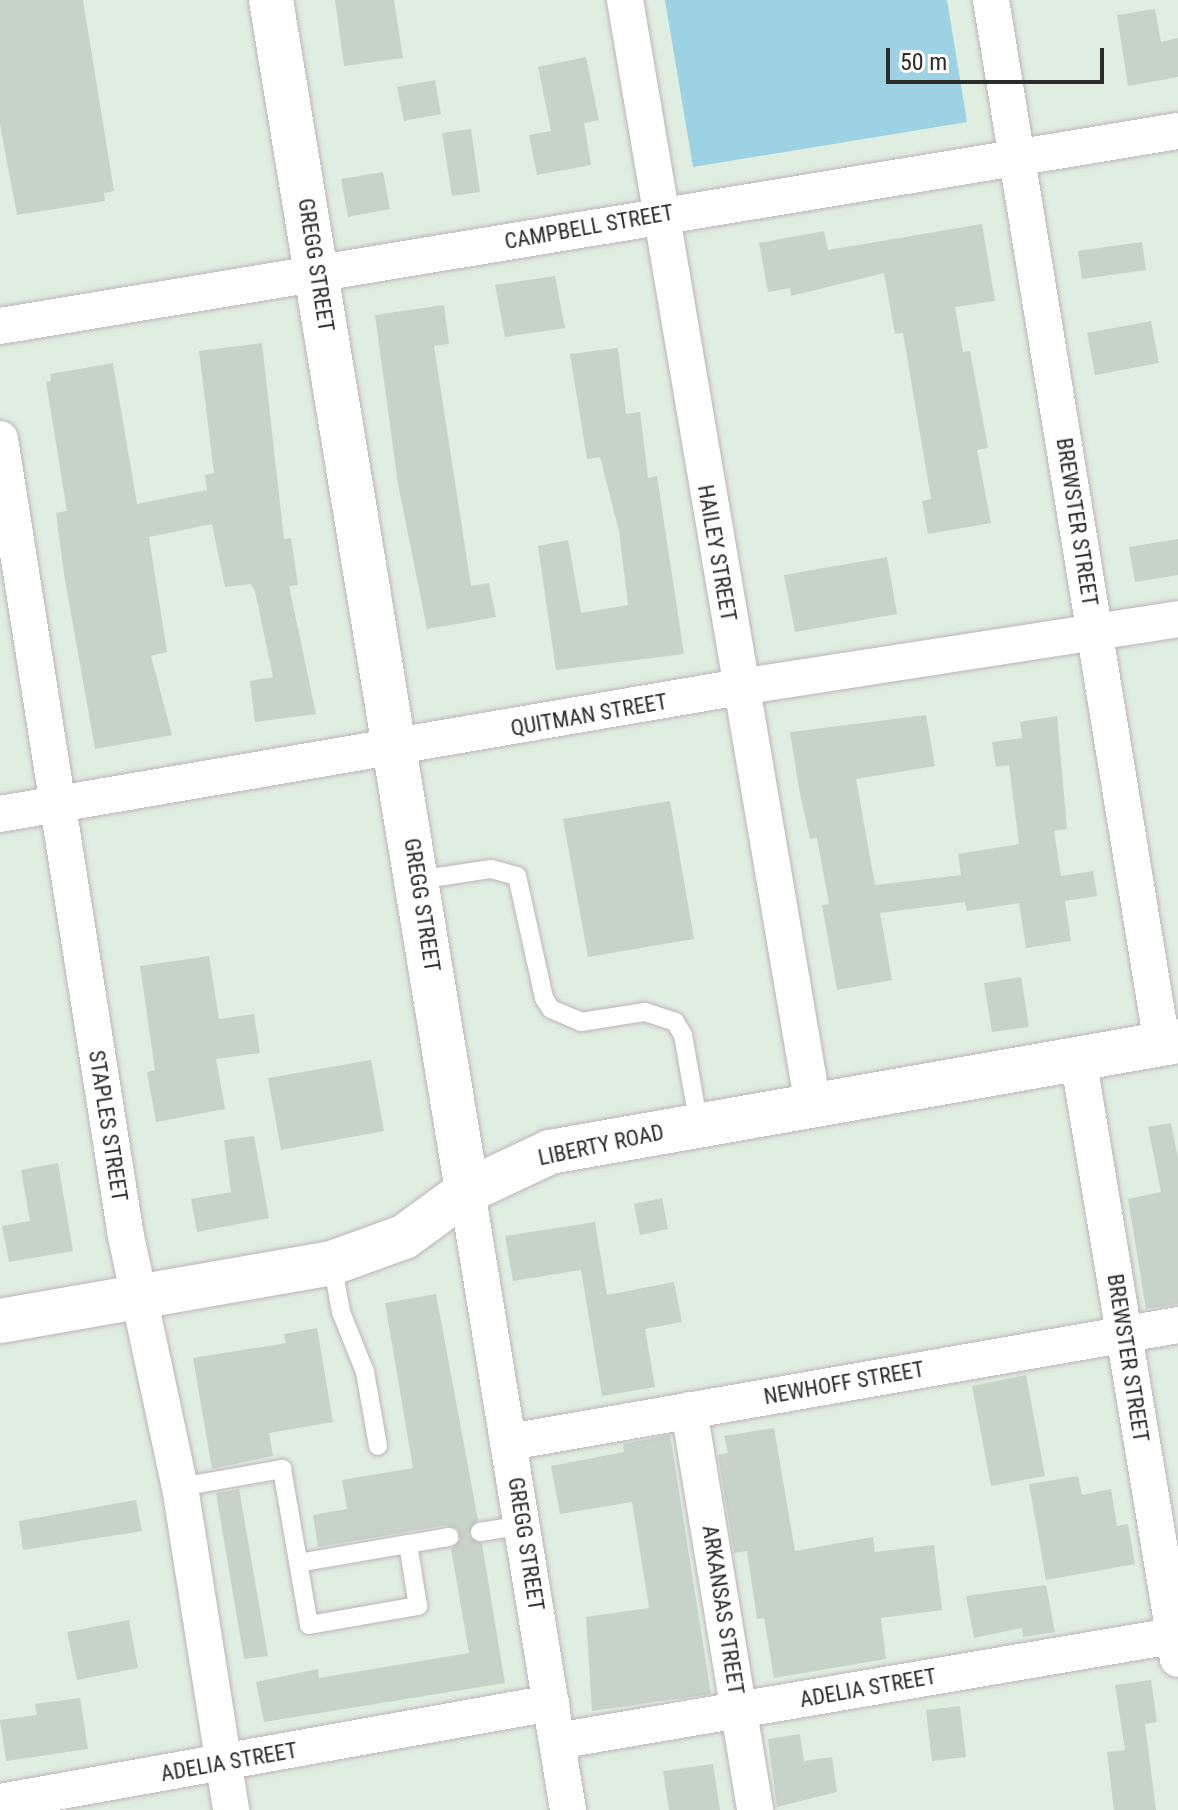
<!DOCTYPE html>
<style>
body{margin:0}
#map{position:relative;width:1178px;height:1810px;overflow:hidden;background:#dfeee1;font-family:"Roboto Condensed",sans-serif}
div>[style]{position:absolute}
.green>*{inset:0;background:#9cd2e4}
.building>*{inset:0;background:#c7d3c9}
.roads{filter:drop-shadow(0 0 2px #c0b2ba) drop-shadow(0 0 2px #c0b2ba)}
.lane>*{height:18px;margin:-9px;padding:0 9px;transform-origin:9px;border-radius:9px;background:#fff}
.street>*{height:36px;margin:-18px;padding:0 18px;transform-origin:18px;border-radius:18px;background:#fff}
.secondary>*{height:44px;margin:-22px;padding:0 22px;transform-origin:22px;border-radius:22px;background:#fff}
span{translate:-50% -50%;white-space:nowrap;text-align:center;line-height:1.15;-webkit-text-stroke:6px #fff;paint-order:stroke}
.street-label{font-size:22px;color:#2c2c2c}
.scale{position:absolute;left:886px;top:48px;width:218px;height:36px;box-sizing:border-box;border:4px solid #2c2c2c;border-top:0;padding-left:10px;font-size:24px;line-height:28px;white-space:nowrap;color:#2c2c2c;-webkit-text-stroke:6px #fff;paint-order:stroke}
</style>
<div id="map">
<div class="green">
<div style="clip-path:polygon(665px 0,947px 0,967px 122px,693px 167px)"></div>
</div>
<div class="building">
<div style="clip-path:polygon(0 0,83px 0,114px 191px,104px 193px,105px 201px,17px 215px,0 125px)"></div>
<div style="clip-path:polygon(335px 0,394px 0,403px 58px,344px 66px)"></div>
<div style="clip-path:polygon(1155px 9px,1161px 42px,1178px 38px,1178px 77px,1128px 86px,1117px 15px)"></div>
<div style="clip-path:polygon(586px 57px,599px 120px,584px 123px,591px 165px,537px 175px,529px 135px,551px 131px,538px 67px)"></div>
<div style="clip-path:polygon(435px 80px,441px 114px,404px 121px,397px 87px)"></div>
<div style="clip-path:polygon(471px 129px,480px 192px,452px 196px,442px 133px)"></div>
<div style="clip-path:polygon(383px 172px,390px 209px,348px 217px,341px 179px)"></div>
<div style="clip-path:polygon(982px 224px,995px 301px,955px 307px,963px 352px,970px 351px,988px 448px,977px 450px,991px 523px,928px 534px,922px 501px,931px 499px,903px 333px,895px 334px,884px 273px,791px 296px,790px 288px,768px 292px,759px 243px,824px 231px,828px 250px)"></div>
<div style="clip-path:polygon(1142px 242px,1146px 270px,1082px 279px,1078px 251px)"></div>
<div style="clip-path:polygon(555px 276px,565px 328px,505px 337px,495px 285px)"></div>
<div style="clip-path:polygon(444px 305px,449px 344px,434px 346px,471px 586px,489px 583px,496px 617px,427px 629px,398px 484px,375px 315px)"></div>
<div style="clip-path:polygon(1151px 321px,1159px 363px,1095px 375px,1087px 333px)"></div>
<div style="clip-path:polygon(262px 343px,284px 539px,291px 538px,298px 585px,289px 586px,316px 714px,255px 722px,250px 681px,273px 677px,255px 591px,251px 584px,225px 587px,212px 524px,149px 537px,167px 652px,151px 656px,172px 735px,95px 749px,64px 574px,56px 513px,67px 511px,46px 382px,51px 381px,50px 374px,113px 363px,137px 504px,207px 490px,205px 475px,214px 473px,199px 351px)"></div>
<div style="clip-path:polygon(618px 348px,626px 414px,640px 412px,648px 478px,657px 476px,684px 654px,556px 670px,538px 546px,568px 540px,581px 613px,628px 605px,619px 531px,600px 457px,587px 459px,570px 354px)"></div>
<div style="clip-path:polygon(1178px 539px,1178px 575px,1135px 582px,1129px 547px)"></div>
<div style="clip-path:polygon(887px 557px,897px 614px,795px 632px,784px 575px)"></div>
<div style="clip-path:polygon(926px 715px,935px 766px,856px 779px,875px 885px,961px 875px,958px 854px,1019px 844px,1009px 765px,996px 767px,992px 742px,1022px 738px,1020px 722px,1057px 716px,1067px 829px,1054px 831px,1061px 876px,1093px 871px,1097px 896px,1065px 901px,1071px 941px,1026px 948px,1019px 903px,967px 911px,965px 902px,880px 913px,892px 980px,837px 990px,822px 905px,829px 904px,817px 838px,810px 839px,799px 789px,790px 732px)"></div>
<div style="clip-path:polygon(670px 801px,694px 939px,588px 957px,563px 819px)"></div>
<div style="clip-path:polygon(209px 956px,219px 1019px,254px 1014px,260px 1053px,216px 1059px,225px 1109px,156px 1122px,147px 1072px,155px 1070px,140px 966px)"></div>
<div style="clip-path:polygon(1021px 977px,1029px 1027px,992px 1032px,984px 983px)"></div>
<div style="clip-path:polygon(371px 1060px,384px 1131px,281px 1150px,268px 1078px)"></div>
<div style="clip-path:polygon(1171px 1123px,1178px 1158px,1178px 1304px,1146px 1309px,1128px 1199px,1161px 1192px,1148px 1127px)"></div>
<div style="clip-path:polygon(254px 1136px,269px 1218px,197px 1232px,191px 1199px,231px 1192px,224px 1140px)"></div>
<div style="clip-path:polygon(58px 1163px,73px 1251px,9px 1262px,2px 1226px,30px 1221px,21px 1170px)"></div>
<div style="clip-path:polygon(662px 1198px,668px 1229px,640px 1235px,634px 1204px)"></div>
<div style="clip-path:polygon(595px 1222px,607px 1295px,674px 1282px,682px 1322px,645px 1329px,655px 1387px,602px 1396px,581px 1270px,513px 1281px,505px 1236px)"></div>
<div style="clip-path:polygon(436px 1294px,478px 1520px,468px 1535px,482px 1544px,505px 1683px,264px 1722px,256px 1682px,318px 1669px,319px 1678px,469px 1653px,451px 1549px,460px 1540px,458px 1529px,447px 1525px,318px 1547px,313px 1515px,347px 1509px,342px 1480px,413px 1468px,385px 1303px)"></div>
<div style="clip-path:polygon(317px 1328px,333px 1422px,269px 1433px,273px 1456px,212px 1469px,193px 1358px,286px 1343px,284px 1334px)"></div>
<div style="clip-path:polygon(1026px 1375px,1045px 1476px,991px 1486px,972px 1386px)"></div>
<div style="clip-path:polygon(774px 1428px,795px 1551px,873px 1537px,875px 1552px,934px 1545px,942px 1610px,881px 1618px,886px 1659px,774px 1678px,764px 1618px,757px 1619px,747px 1551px,734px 1553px,718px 1455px,728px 1453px,724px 1436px)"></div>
<div style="clip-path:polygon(670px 1435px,711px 1694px,592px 1711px,586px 1617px,649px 1608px,632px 1502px,560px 1514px,551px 1466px,624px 1452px,623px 1444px)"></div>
<div style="clip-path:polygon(1078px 1476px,1082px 1495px,1111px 1489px,1117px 1526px,1128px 1524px,1135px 1564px,1046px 1580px,1029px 1484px)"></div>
<div style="clip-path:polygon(239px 1489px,268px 1656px,244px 1659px,216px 1493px)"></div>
<div style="clip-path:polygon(136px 1500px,142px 1531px,23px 1550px,19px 1521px)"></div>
<div style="clip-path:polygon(1046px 1585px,1055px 1632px,1023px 1637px,1022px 1628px,974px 1638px,966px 1596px)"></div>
<div style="clip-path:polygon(129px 1620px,138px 1668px,77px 1680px,67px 1632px)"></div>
<div style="clip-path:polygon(1151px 1680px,1157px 1722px,1145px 1724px,1156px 1810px,1114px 1810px,1107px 1752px,1125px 1750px,1115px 1685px)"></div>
<div style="clip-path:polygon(80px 1698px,88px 1749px,6px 1761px,0 1720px,37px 1715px,35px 1704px)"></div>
<div style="clip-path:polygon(960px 1706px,966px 1757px,932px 1761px,926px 1710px)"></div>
<div style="clip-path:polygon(800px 1734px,804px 1761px,832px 1757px,837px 1792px,777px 1807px,768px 1739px)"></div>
<div style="clip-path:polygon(713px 1764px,720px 1810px,669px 1810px,663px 1771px)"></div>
</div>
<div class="roads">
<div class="lane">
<div style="left:418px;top:880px;width:74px;rotate:-8.6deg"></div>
<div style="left:491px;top:869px;width:27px;rotate:15deg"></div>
<div style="left:517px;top:876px;width:125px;rotate:77.5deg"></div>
<div style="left:544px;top:998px;width:13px;rotate:58deg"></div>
<div style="left:551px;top:1009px;width:33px;rotate:23deg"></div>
<div style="left:581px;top:1022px;width:65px;rotate:-8.9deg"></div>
<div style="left:645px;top:1012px;width:32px;rotate:18deg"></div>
<div style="left:675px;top:1022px;width:15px;rotate:58deg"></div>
<div style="left:683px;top:1035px;width:92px;rotate:80deg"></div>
<div style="left:332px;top:1263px;width:50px;rotate:79.6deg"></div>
<div style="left:341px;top:1312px;width:65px;rotate:68.2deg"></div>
<div style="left:365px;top:1372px;width:75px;rotate:80deg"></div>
<div style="left:180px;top:1487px;width:104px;rotate:-10deg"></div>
<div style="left:282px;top:1469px;width:158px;rotate:80.2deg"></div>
<div style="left:309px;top:1625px;width:111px;rotate:-9.9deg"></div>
<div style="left:418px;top:1606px;width:63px;rotate:-99.2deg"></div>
<div style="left:408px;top:1544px;width:42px;rotate:-9.7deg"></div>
<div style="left:480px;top:1532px;width:45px;rotate:-9deg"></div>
<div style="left:298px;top:1563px;width:112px;rotate:-9.8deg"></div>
</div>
<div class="street">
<div style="left:625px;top:0;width:1122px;rotate:80.35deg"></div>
<div style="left:991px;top:0;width:1058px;rotate:80.7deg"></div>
<div style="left:0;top:326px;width:1194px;rotate:-9.4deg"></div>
<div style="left:0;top:439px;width:807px;rotate:81.02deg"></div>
<div style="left:126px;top:1236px;width:257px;rotate:77.9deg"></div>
<div style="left:180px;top:1487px;width:327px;rotate:81deg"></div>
<div style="left:0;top:814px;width:751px;rotate:-9.74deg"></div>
<div style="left:740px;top:687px;width:443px;rotate:-8.8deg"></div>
<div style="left:1078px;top:1057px;width:610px;rotate:80.57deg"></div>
<div style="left:467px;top:1191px;width:627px;rotate:80.73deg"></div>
<div style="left:689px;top:1410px;width:405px;rotate:80.6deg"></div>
<div style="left:510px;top:1442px;width:678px;rotate:-9.93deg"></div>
<div style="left:557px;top:1741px;width:630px;rotate:-9.69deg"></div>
<div style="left:0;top:1802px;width:560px;rotate:-10.19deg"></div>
</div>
<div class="secondary">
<div style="left:271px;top:0;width:1207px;rotate:80.65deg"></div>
<div style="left:0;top:1321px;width:337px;rotate:-9.9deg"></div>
<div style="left:332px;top:1263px;width:77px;rotate:-19.9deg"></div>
<div style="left:404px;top:1237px;width:78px;rotate:-36.1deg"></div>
<div style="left:467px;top:1191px;width:92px;rotate:-25.2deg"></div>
<div style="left:550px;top:1152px;width:638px;rotate:-10.02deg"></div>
</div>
</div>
<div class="street-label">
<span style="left:589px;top:227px;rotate:-10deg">CAMPBELL STREET</span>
<span style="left:316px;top:265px;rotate:81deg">GREGG STREET</span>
<span style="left:1077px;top:522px;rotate:81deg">BREWSTER STREET</span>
<span style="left:717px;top:553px;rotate:80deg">HAILEY STREET</span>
<span style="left:589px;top:715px;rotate:-10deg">QUITMAN STREET</span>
<span style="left:422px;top:905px;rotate:81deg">GREGG STREET</span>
<span style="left:108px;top:1126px;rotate:81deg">STAPLES STREET</span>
<span style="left:601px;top:1145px;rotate:-12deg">LIBERTY ROAD</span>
<span style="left:1128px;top:1358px;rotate:81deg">BREWSTER STREET</span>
<span style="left:844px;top:1383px;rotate:-10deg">NEWHOFF STREET</span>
<span style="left:526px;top:1544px;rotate:81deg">GREGG STREET</span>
<span style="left:723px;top:1610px;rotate:81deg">ARKANSAS STREET</span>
<span style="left:868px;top:1688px;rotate:-10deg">ADELIA STREET</span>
<span style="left:229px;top:1762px;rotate:-10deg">ADELIA STREET</span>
</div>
<div class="scale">50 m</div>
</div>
